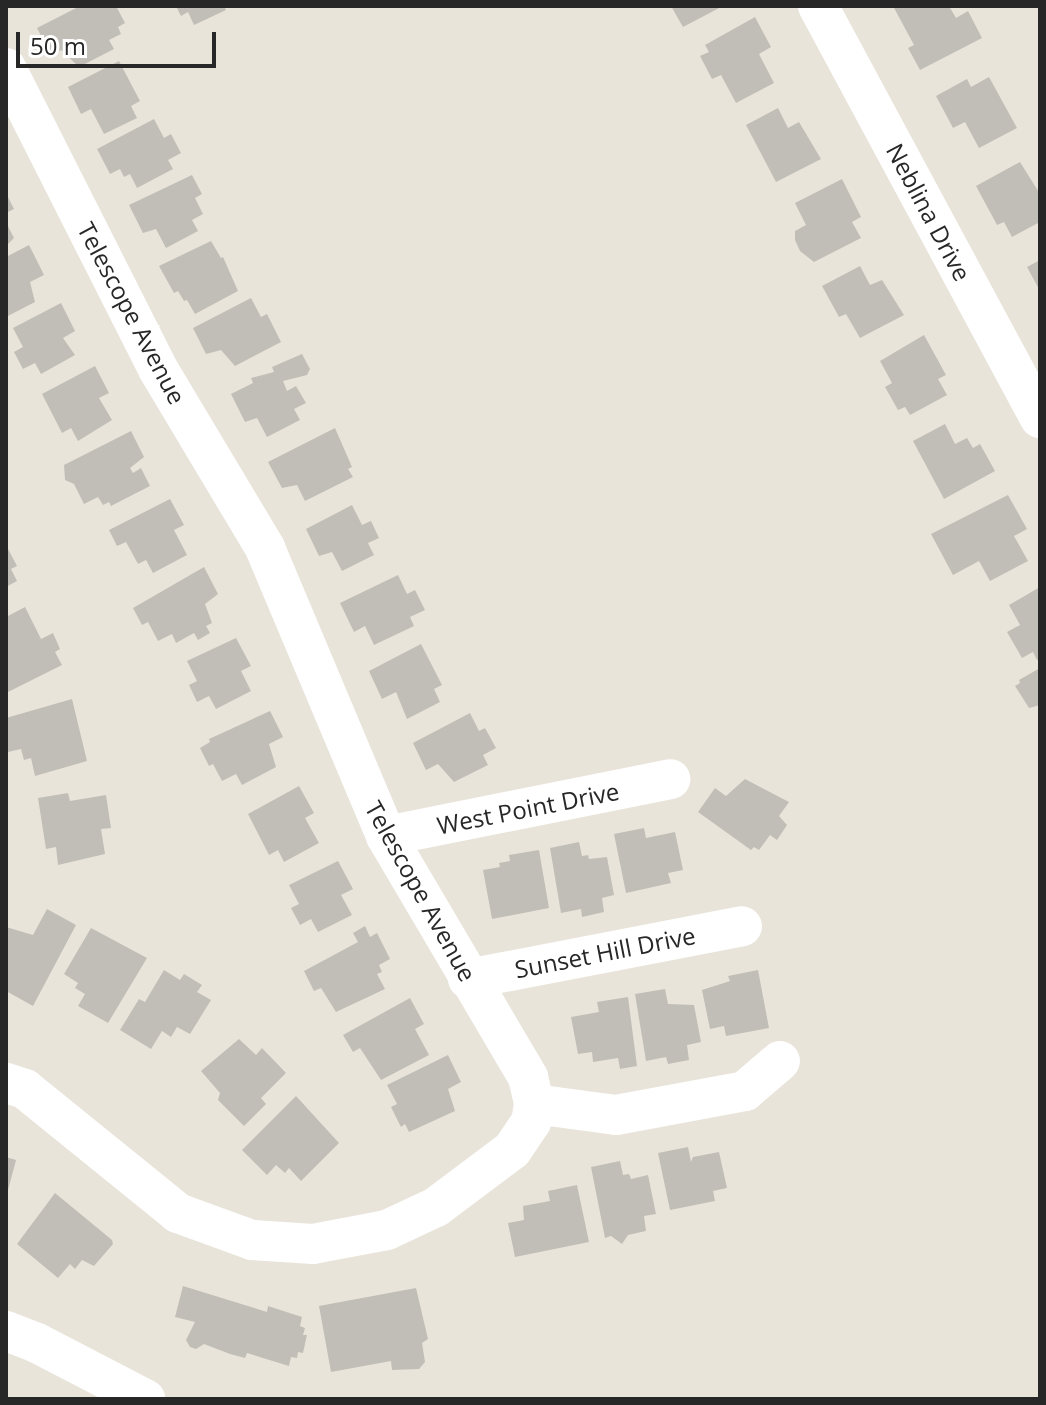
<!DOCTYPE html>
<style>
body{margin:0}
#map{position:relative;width:1046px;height:1405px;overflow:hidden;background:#e9e4da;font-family:"Open Sans",sans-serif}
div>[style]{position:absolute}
.building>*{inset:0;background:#c1beb7}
.minor>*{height:40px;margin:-20px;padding:0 20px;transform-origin:20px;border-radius:20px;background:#fff}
span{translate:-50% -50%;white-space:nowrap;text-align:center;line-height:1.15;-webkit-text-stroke:8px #fff;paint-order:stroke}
.street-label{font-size:24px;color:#272727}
.frame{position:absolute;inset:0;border:8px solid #272727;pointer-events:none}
.scale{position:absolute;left:16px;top:32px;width:200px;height:36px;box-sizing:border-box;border:4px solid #272727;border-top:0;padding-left:10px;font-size:24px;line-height:28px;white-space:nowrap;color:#272727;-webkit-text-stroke:6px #fff;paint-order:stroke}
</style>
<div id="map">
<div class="building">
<div style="clip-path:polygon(80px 6px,116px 6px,125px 23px,118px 27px,121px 34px,109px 40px,114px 49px,79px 67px,61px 50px,51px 55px,37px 28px)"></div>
<div style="clip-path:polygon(176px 6px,224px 6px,226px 10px,194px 25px,188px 12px,181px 16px)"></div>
<div style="clip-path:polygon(671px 6px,723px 6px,683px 27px)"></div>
<div style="clip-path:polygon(893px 6px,949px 6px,956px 18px,968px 11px,982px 38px,920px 70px,908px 48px,914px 45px)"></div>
<div style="clip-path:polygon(755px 17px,771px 47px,759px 54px,774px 83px,736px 103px,721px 75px,712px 79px,700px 56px,709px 52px,705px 45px)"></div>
<div style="clip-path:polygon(119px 61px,140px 101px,131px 106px,137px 118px,104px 134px,91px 109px,81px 114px,68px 87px)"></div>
<div style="clip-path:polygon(989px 77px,1017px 128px,979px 148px,965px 122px,953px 128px,936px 96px,967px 79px,971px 87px)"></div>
<div style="clip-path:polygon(778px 108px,788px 128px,799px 122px,821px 159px,776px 182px,746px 125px)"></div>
<div style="clip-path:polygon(154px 119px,164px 138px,171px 134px,181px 153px,168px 160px,173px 169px,137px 188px,130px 174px,124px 177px,120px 169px,110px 174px,97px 149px)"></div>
<div style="clip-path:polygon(1020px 162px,1040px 194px,1040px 222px,1012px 237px,1004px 222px,997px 225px,976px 186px)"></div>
<div style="clip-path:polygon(192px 175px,202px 194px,195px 198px,203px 214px,192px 220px,198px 231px,166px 248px,156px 229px,143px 233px,129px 205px)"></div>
<div style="clip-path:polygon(842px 179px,861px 217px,852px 222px,861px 238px,814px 262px,800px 251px,795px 240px,795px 231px,806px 225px,795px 203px)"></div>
<div style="clip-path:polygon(6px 193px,14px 209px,6px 213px)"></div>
<div style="clip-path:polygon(6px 222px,14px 238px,6px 246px)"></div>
<div style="clip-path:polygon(211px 241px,221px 258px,223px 257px,238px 291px,195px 314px,187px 300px,184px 301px,178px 291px,174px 293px,159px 266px)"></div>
<div style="clip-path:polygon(29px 245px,44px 275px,30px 282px,35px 302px,6px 317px,6px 257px)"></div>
<div style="clip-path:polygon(1040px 260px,1040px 291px,1027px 267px)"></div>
<div style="clip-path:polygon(860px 266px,870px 285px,882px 280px,904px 315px,860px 338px,846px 314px,839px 317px,822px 286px)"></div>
<div style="clip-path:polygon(251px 298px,261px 317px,267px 314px,281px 342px,235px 366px,221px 350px,206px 354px,193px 328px)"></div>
<div style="clip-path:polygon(61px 303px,75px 331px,63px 338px,75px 355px,41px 374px,35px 363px,23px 369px,14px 352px,23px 347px,13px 328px)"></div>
<div style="clip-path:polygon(924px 335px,946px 375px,938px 379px,947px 395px,910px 415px,905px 407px,898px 410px,885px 387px,892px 383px,880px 361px)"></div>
<div style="clip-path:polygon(302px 354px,310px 369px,307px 375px,283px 381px,287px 391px,296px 386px,306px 403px,294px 409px,300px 420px,267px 437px,257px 418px,245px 422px,231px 394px,253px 383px,251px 378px,274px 372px,272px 367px)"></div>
<div style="clip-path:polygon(95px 366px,109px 393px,99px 398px,112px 420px,78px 441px,71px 428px,62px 433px,42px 394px)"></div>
<div style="clip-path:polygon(945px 424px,955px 444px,967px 438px,973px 448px,980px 444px,995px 471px,944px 499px,913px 441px)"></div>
<div style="clip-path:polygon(335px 428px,352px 467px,348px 469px,353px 477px,305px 501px,297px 485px,282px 488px,268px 462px)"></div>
<div style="clip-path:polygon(131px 431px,144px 457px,130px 468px,133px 473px,141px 468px,150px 486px,111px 506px,109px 502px,103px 505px,98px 497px,84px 504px,74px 484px,65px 480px,64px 465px)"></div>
<div style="clip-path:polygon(1008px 495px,1027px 529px,1014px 536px,1028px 561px,990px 581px,979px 561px,953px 575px,931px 534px)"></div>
<div style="clip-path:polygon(170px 499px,184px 525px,174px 530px,187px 555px,153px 573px,146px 560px,138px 564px,126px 542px,117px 546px,109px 530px)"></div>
<div style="clip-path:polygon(352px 505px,362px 525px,371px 521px,379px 538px,368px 543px,374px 555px,342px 571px,332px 552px,319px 556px,306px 529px)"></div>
<div style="clip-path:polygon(6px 545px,17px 566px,11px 569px,17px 581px,6px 587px)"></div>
<div style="clip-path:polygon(204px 567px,218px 594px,205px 604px,212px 623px,206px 626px,210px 633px,198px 640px,194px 633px,176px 643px,172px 634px,158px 641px,148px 622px,142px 625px,133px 608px)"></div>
<div style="clip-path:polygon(398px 575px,407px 594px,415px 590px,425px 610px,410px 617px,414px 626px,374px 645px,365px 626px,354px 632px,340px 603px)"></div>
<div style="clip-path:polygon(1040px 587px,1040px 658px,1037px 660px,1033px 652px,1022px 658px,1007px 632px,1020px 625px,1009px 605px)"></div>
<div style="clip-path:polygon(25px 607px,41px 639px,53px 633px,60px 649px,55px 652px,62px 665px,6px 693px,6px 617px)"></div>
<div style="clip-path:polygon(236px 638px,251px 666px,241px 671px,251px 691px,216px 709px,209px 696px,197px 702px,189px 685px,197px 681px,187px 661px)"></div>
<div style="clip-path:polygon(421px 644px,442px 685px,434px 689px,440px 702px,407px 719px,396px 692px,382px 699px,369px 671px)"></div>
<div style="clip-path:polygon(1040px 668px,1040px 705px,1029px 708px,1015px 686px,1020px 683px,1019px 680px)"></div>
<div style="clip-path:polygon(72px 699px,87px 761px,35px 776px,31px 758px,24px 760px,21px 749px,8px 752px,6px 718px)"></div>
<div style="clip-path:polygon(270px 711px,283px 737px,269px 744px,276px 767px,242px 785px,236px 774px,222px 781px,213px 764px,209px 766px,200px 748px,210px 742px,209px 739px)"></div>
<div style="clip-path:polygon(470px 713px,479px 731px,485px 728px,496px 748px,483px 755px,488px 765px,454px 782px,438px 764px,426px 770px,413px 743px)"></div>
<div style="clip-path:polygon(745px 779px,789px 802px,779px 816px,787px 825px,777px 840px,770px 835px,759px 850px,754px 847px,751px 850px,698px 812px,715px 788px,726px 796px)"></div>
<div style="clip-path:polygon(299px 786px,314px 813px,305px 818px,319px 843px,284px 862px,278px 850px,269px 855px,248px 814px)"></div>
<div style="clip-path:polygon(68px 793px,70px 801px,106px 795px,111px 828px,101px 829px,105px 854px,58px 865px,56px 847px,46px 849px,38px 798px)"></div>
<div style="clip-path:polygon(644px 828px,646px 838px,675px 832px,683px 870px,668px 873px,671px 883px,626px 893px,614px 834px)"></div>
<div style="clip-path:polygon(579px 842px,582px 856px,588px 855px,589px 859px,607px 857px,614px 895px,602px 898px,604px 912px,582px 917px,581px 909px,561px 913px,550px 848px)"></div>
<div style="clip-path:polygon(539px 850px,549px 908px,492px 919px,483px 870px,500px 867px,499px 863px,510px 861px,509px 855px)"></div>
<div style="clip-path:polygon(338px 861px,353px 889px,341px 895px,352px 915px,318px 932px,311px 919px,300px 925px,291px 908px,299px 904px,289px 885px)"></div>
<div style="clip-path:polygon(47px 909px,76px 925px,33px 1006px,6px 991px,6px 927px,33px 935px)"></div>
<div style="clip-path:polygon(365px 926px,370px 937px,377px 933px,390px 959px,379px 965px,382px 972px,377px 974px,385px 989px,336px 1012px,321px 988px,314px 991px,304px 971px,358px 942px,353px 933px)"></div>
<div style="clip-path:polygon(91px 928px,147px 958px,108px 1023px,78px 1006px,85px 994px,75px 988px,78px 983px,64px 974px)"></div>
<div style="clip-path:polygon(164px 970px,180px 980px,184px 974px,202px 985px,197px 992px,211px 1000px,190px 1034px,177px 1027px,171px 1037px,162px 1031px,151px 1049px,120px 1030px,139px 999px,145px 1002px)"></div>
<div style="clip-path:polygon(758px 970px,769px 1028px,726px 1036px,724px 1026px,710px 1029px,702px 990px,730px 981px,728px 976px)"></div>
<div style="clip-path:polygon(665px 989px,668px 1004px,694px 1005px,701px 1042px,687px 1045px,689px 1060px,668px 1064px,666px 1057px,646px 1061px,635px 994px)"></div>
<div style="clip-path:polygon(628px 997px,637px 1066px,620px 1069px,618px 1058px,593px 1062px,592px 1052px,578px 1054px,571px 1017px,599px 1012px,597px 1002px)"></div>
<div style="clip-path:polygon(410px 998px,424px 1024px,415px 1029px,429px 1055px,381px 1080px,360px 1048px,353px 1052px,343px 1035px)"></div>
<div style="clip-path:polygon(239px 1039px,256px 1055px,262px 1048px,286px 1073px,261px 1098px,266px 1104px,244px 1126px,218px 1100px,220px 1093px,201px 1071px)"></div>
<div style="clip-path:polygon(448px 1055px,461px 1082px,448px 1089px,455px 1111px,409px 1132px,405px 1124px,401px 1127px,391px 1107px,397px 1104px,387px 1085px)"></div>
<div style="clip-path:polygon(296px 1096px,339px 1143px,301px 1181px,289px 1168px,285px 1173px,276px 1165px,267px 1175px,242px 1150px)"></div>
<div style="clip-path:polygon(688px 1147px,691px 1162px,693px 1157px,719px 1152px,727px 1188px,713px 1191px,715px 1201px,670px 1210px,658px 1153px)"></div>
<div style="clip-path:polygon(6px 1157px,16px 1160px,7px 1194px,6px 1194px)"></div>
<div style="clip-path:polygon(620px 1161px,623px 1175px,629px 1174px,631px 1179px,648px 1175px,656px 1214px,644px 1216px,646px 1231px,628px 1235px,622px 1244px,611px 1236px,605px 1238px,591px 1167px)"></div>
<div style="clip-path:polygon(577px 1185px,589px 1242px,515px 1257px,508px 1223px,524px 1220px,523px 1206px,550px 1201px,548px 1191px)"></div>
<div style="clip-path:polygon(55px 1193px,112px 1240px,113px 1244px,94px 1266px,82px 1260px,75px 1269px,70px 1264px,58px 1278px,17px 1244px)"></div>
<div style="clip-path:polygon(183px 1286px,267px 1312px,268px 1306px,302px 1317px,300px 1326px,305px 1328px,303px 1335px,307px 1335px,303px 1353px,298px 1352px,297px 1358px,291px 1357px,289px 1366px,247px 1353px,245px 1358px,230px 1354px,204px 1344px,196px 1349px,190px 1347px,186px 1340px,195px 1322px,175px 1317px)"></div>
<div style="clip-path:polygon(416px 1288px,428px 1339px,422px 1343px,425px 1362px,419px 1369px,392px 1370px,391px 1361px,331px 1372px,319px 1306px)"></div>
</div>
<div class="minor">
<div style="left:818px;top:6px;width:468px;rotate:61.7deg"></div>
<div style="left:6px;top:68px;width:337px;rotate:63.2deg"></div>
<div style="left:158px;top:369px;width:209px;rotate:59.1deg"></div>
<div style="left:265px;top:548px;width:312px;rotate:67.2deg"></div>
<div style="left:386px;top:836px;width:280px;rotate:59.5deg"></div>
<div style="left:528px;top:1077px;width:28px;rotate:77deg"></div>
<div style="left:534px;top:1104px;width:18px;rotate:99deg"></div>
<div style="left:531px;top:1122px;width:34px;rotate:124deg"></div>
<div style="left:512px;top:1150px;width:95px;rotate:143.1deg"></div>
<div style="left:436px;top:1207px;width:54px;rotate:154.9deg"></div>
<div style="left:387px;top:1230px;width:75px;rotate:169.3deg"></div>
<div style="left:313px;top:1244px;width:61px;rotate:-176.2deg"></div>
<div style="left:252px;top:1240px;width:79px;rotate:-160deg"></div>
<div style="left:178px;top:1213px;width:197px;rotate:-141deg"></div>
<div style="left:25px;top:1089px;width:20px;rotate:-162deg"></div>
<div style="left:386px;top:836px;width:290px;rotate:-11.3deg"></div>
<div style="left:468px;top:979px;width:279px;rotate:-10.9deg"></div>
<div style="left:534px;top:1104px;width:83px;rotate:7.6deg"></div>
<div style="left:616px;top:1115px;width:131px;rotate:-10.5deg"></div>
<div style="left:745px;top:1091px;width:46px;rotate:-40.6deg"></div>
<div style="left:6px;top:1331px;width:33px;rotate:21deg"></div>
<div style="left:37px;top:1343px;width:122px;rotate:27.4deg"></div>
</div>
<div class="street-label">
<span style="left:929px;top:212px;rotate:62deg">Neblina Drive</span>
<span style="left:132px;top:313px;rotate:62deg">Telescope Avenue</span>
<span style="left:528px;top:808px;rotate:-11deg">West Point Drive</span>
<span style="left:421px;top:891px;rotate:61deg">Telescope Avenue</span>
<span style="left:605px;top:952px;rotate:-11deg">Sunset Hill Drive</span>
</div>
<div class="frame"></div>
<div class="scale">50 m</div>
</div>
